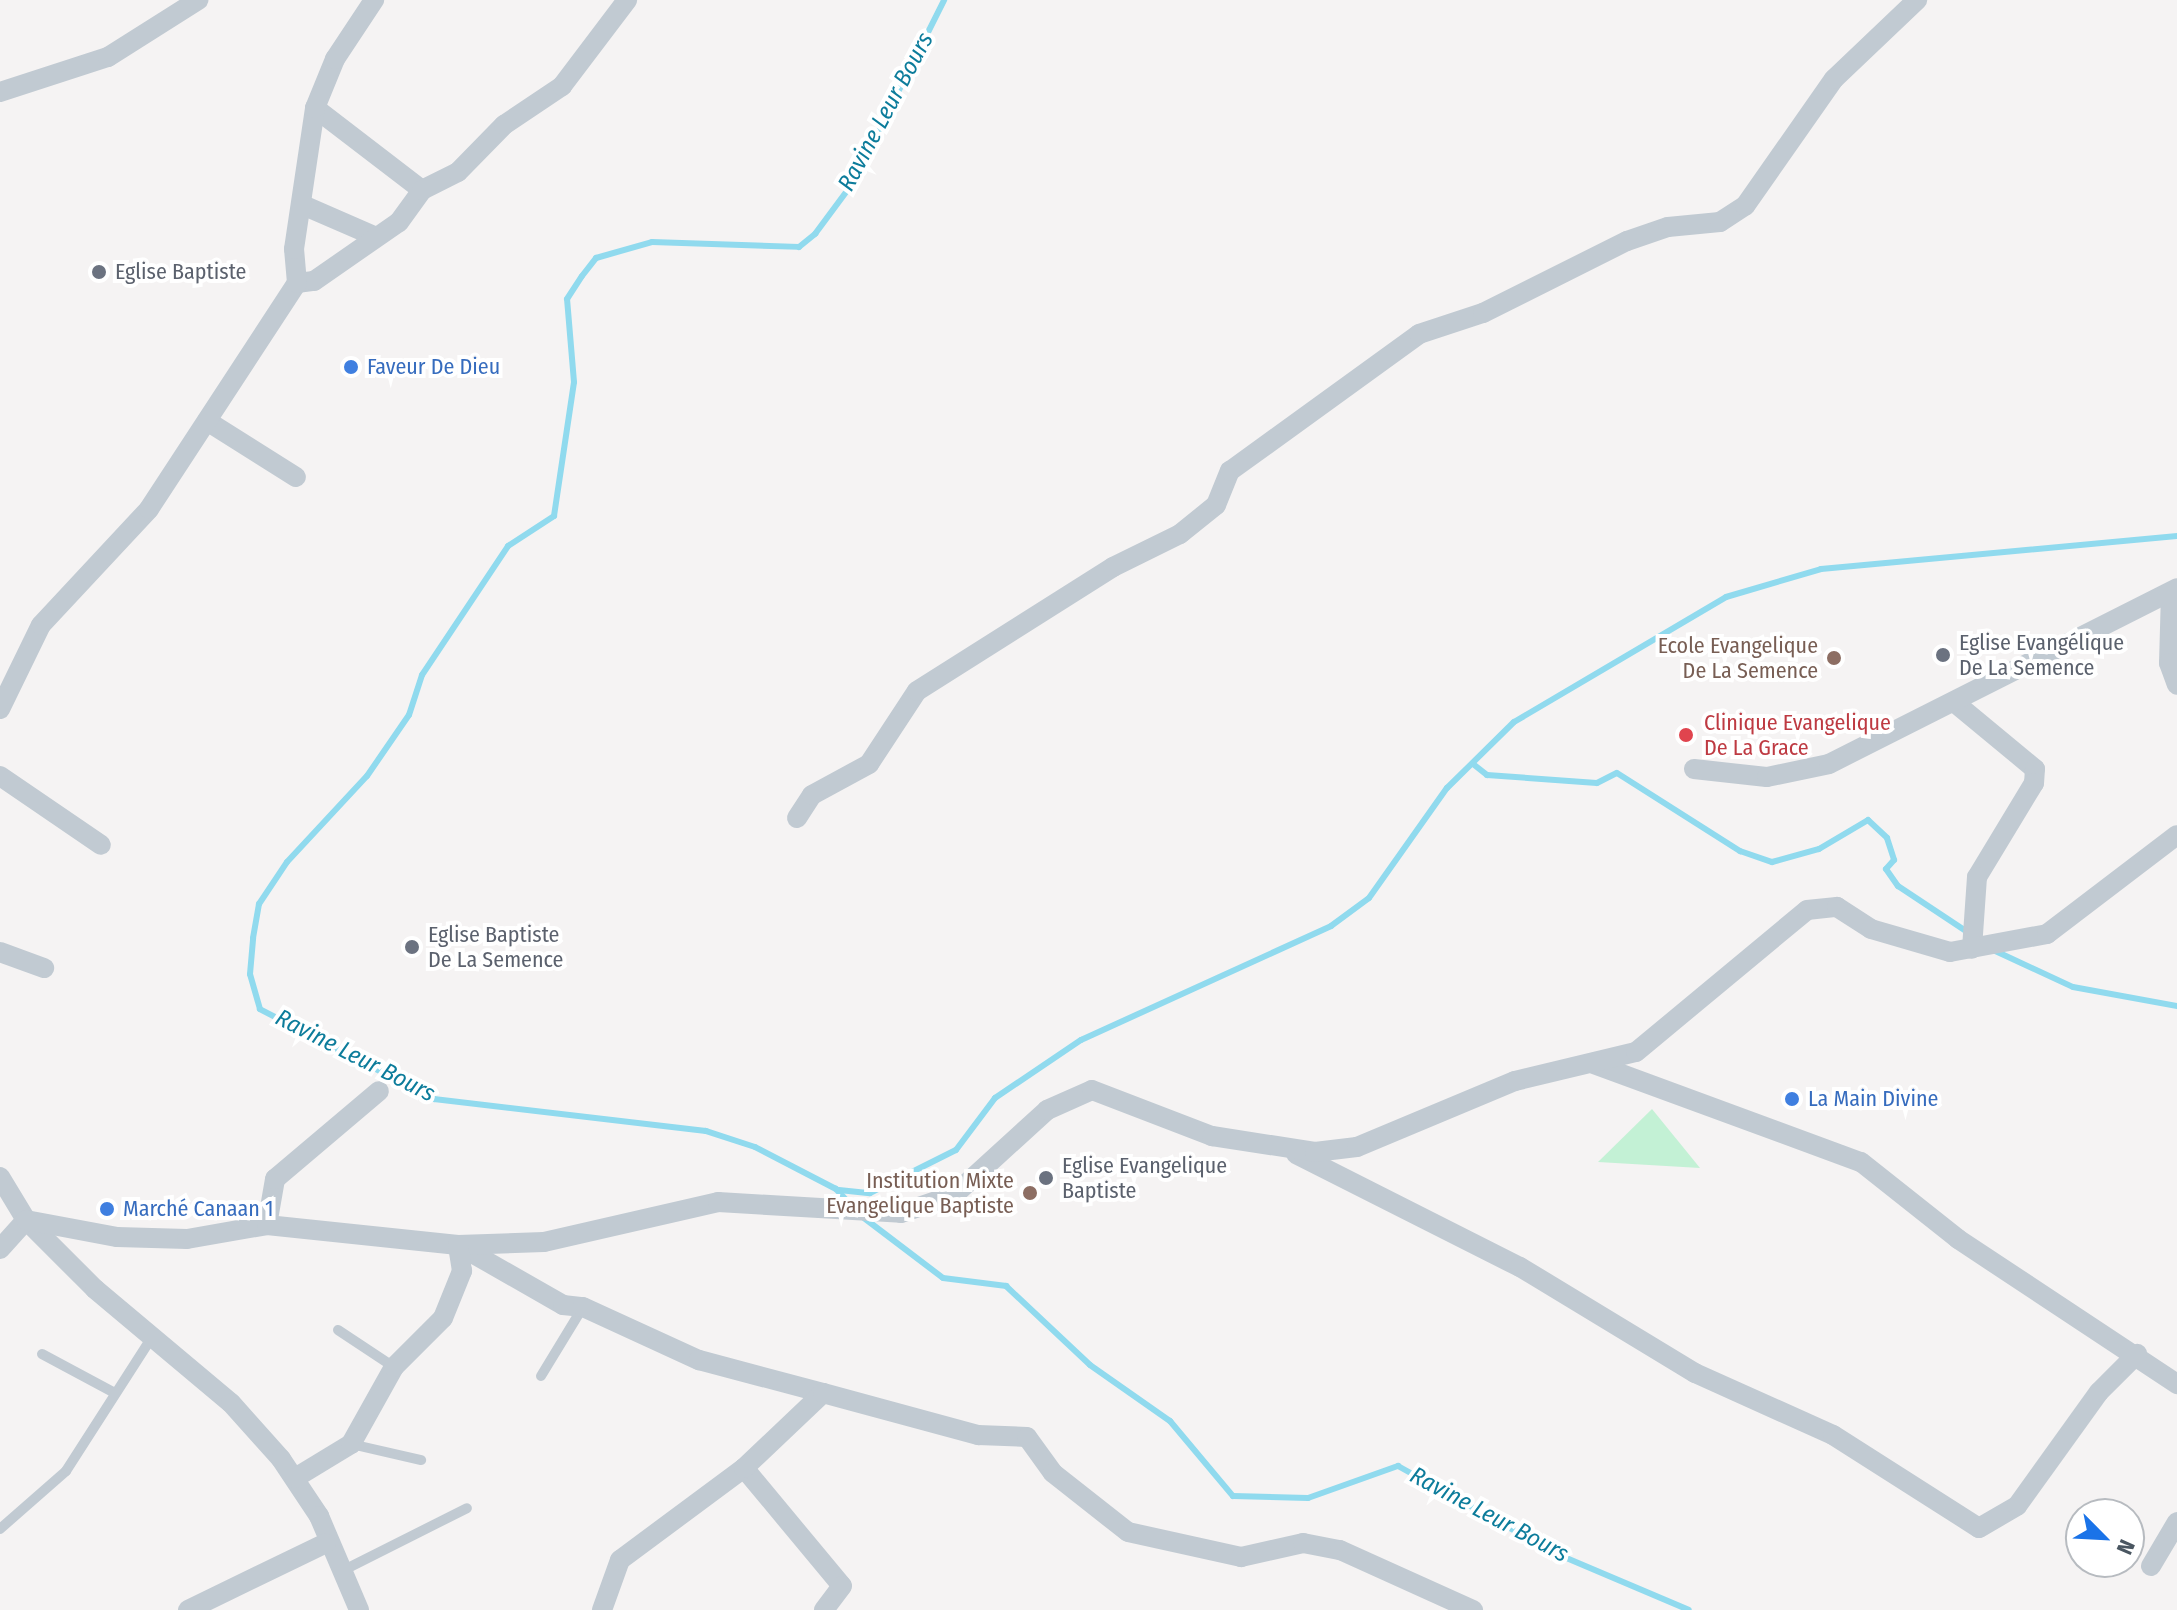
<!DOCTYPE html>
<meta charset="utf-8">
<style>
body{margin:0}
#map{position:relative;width:2177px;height:1610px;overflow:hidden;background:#f5f3f3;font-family:"Fira Sans Condensed",sans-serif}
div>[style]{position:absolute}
.green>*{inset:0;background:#c3f1d5}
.stream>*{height:6px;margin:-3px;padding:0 3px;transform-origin:3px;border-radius:3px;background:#90daee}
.lane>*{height:10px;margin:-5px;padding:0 5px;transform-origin:5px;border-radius:5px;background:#c1cad2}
.street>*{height:20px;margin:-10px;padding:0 10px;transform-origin:10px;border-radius:10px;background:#c1cad2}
.dots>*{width:22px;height:22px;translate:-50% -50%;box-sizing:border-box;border:4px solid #fff;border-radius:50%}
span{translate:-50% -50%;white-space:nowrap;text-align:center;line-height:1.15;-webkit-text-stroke:8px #fff;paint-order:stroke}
.worship-label{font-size:22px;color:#5b616d}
.left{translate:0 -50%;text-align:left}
.shop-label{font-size:22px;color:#366cbe}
.education-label{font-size:22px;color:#785e54}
.right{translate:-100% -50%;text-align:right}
.health-label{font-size:22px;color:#be3a42}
.water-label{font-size:24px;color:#0c7c9b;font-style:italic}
.north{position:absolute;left:2065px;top:1498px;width:80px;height:80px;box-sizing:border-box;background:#fff;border:2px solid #b7bbc0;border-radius:50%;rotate:114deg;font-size:22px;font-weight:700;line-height:32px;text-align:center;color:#4a5661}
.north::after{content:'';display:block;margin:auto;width:28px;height:36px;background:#1a73e8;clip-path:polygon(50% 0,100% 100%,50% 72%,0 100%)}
</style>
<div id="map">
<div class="green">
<div style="clip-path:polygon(1652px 1109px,1700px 1168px,1598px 1162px)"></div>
</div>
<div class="stream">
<div style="left:1473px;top:764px;width:18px;rotate:38deg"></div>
<div style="left:1487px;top:775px;width:110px;rotate:4.2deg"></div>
<div style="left:1597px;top:783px;width:22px;rotate:-27deg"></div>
<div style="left:1617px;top:773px;width:146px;rotate:32.4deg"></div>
<div style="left:1740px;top:851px;width:34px;rotate:19deg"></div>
<div style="left:1772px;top:862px;width:49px;rotate:-15.5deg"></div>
<div style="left:1819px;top:849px;width:57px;rotate:-30.6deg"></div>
<div style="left:1868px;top:820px;width:26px;rotate:43deg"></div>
<div style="left:1887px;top:838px;width:23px;rotate:72deg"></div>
<div style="left:1894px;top:860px;width:12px;rotate:132deg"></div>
<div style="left:1886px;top:869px;width:21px;rotate:55deg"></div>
<div style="left:1898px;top:886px;width:85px;rotate:33.5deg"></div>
<div style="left:1991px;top:949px;width:90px;rotate:24.9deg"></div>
<div style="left:2073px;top:987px;width:106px;rotate:10.4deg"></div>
<div style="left:839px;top:1190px;width:31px;rotate:6deg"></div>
<div style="left:870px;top:1193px;width:96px;rotate:-26.6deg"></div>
<div style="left:956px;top:1150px;width:65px;rotate:-53.1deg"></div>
<div style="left:995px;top:1098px;width:104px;rotate:-34deg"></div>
<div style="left:1081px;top:1040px;width:275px;rotate:-24.5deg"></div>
<div style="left:1331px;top:926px;width:47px;rotate:-36.4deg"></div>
<div style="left:1369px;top:898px;width:135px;rotate:-54.7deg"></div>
<div style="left:1447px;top:788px;width:94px;rotate:-44.6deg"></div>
<div style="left:1514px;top:722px;width:246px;rotate:-30.5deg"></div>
<div style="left:1726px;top:597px;width:99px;rotate:-16.4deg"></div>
<div style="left:1821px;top:569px;width:358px;rotate:-5.3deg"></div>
<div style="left:850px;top:1204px;width:21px;rotate:-133deg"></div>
<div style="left:836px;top:1189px;width:91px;rotate:-152.6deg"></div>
<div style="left:755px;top:1147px;width:52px;rotate:-161.9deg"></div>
<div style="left:706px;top:1131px;width:274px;rotate:-173.3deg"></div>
<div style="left:434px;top:1099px;width:196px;rotate:-152.7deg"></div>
<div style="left:260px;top:1009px;width:36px;rotate:-106deg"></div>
<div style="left:250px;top:974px;width:36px;rotate:-85deg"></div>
<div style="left:253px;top:938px;width:35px;rotate:-80deg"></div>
<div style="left:259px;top:904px;width:50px;rotate:-56.3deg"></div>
<div style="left:287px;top:862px;width:117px;rotate:-47.1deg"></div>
<div style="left:367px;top:776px;width:74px;rotate:-55.5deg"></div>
<div style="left:409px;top:715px;width:42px;rotate:-72deg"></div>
<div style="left:422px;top:675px;width:155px;rotate:-56.3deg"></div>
<div style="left:508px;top:546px;width:55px;rotate:-33.1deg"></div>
<div style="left:554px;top:516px;width:135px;rotate:-81.5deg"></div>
<div style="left:574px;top:382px;width:83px;rotate:-94.8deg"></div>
<div style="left:567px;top:299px;width:27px;rotate:-57deg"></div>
<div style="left:582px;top:276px;width:23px;rotate:-52deg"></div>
<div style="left:596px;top:258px;width:58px;rotate:-15.9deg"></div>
<div style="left:652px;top:242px;width:147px;rotate:1.9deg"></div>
<div style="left:799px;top:247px;width:21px;rotate:-39deg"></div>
<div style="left:815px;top:234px;width:62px;rotate:-53.5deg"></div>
<div style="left:852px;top:184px;width:206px;rotate:-63.4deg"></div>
<div style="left:864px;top:1218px;width:99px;rotate:37.2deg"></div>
<div style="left:943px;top:1278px;width:64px;rotate:7.2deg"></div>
<div style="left:1006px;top:1286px;width:115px;rotate:43.2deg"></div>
<div style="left:1090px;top:1365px;width:98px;rotate:35deg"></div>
<div style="left:1170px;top:1421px;width:98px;rotate:50deg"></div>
<div style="left:1233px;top:1496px;width:75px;rotate:1.5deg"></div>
<div style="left:1308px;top:1498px;width:96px;rotate:-19.6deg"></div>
<div style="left:1398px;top:1466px;width:182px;rotate:29deg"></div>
<div style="left:1557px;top:1554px;width:143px;rotate:23deg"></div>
</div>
<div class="lane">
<div style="left:338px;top:1330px;width:67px;rotate:33.5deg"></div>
<div style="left:42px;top:1354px;width:81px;rotate:28.2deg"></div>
<div style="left:541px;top:1376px;width:81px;rotate:-58.7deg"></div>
<div style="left:351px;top:1444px;width:72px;rotate:12.9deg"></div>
<div style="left:0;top:1529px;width:88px;rotate:-41.3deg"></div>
<div style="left:66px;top:1471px;width:159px;rotate:-57.3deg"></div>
<div style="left:340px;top:1572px;width:142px;rotate:-26.7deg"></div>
</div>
<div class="street">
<div style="left:0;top:92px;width:114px;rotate:-18deg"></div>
<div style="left:108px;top:57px;width:107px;rotate:-32.3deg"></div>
<div style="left:315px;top:108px;width:135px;rotate:37.5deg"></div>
<div style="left:305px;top:206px;width:75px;rotate:23.5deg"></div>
<div style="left:297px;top:283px;width:17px;rotate:-7deg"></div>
<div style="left:314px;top:281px;width:103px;rotate:-34.8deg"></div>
<div style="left:399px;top:222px;width:39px;rotate:-54deg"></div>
<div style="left:422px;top:190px;width:40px;rotate:-26.6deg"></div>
<div style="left:458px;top:172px;width:66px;rotate:-45.6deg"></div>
<div style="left:504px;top:125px;width:70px;rotate:-33.9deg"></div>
<div style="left:562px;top:86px;width:108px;rotate:-52.9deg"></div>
<div style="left:207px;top:421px;width:105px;rotate:32.2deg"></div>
<div style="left:2171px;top:592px;width:71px;rotate:91.6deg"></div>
<div style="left:2169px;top:663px;width:23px;rotate:70deg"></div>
<div style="left:1954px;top:702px;width:105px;rotate:39.6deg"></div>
<div style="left:2035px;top:769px;width:14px;rotate:94deg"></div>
<div style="left:2034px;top:783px;width:110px;rotate:121.2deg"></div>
<div style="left:1977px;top:877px;width:72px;rotate:94deg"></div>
<div style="left:0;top:709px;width:93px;rotate:-64deg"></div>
<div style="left:41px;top:625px;width:158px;rotate:-47deg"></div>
<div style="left:149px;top:509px;width:270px;rotate:-56.8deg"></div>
<div style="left:297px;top:283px;width:34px;rotate:-95deg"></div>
<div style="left:294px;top:249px;width:143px;rotate:-81.5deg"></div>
<div style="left:315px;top:108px;width:53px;rotate:-67.8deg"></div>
<div style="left:335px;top:59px;width:71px;rotate:-56.5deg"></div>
<div style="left:1694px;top:769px;width:73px;rotate:6.3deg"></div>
<div style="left:1767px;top:777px;width:63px;rotate:-11.8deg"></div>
<div style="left:1829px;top:764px;width:390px;rotate:-26.8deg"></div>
<div style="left:0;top:776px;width:122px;rotate:34.3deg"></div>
<div style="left:797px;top:818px;width:27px;rotate:-57deg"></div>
<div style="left:812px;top:795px;width:65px;rotate:-28.5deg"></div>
<div style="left:869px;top:764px;width:87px;rotate:-56.7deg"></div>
<div style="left:917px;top:691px;width:232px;rotate:-32.3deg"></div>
<div style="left:1113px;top:567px;width:75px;rotate:-26.2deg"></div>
<div style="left:1180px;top:534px;width:46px;rotate:-38.9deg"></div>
<div style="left:1216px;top:505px;width:37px;rotate:-68deg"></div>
<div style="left:1230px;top:471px;width:233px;rotate:-35.9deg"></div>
<div style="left:1419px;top:334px;width:67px;rotate:-18.2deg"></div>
<div style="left:1483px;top:313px;width:161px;rotate:-26.6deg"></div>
<div style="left:1627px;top:241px;width:43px;rotate:-18.9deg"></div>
<div style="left:1668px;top:227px;width:52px;rotate:-5.5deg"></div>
<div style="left:1720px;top:222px;width:30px;rotate:-33deg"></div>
<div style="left:1745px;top:206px;width:155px;rotate:-55deg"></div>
<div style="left:1834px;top:79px;width:115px;rotate:-43.6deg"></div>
<div style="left:0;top:952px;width:47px;rotate:20deg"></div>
<div style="left:1594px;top:1064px;width:284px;rotate:20.2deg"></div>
<div style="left:1861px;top:1162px;width:124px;rotate:38.4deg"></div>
<div style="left:1958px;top:1239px;width:263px;rotate:33.5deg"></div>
<div style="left:1296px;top:1154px;width:251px;rotate:26.8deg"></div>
<div style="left:1520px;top:1267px;width:205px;rotate:31.2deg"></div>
<div style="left:1695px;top:1373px;width:151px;rotate:24.2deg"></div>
<div style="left:1833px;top:1435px;width:173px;rotate:32.5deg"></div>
<div style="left:1979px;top:1528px;width:44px;rotate:-30.1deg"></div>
<div style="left:2017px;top:1506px;width:140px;rotate:-54.3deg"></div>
<div style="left:2099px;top:1392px;width:54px;rotate:-45deg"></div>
<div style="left:0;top:1177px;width:50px;rotate:58.8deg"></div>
<div style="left:26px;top:1220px;width:98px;rotate:45deg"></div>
<div style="left:95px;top:1289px;width:177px;rotate:40deg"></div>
<div style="left:231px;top:1403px;width:75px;rotate:48.2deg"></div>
<div style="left:281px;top:1459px;width:69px;rotate:56.3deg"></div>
<div style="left:319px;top:1516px;width:102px;rotate:66.9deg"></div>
<div style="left:267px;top:1225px;width:47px;rotate:-80.1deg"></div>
<div style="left:275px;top:1179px;width:136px;rotate:-40.2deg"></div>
<div style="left:458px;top:1245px;width:121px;rotate:29.7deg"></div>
<div style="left:563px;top:1305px;width:20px;rotate:6deg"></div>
<div style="left:583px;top:1307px;width:128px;rotate:24.6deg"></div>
<div style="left:699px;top:1360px;width:128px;rotate:14.9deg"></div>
<div style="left:0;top:1249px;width:39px;rotate:-48deg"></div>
<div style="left:26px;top:1220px;width:93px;rotate:10.6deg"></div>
<div style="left:117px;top:1237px;width:70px;rotate:1.6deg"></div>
<div style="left:187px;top:1239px;width:81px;rotate:-9.9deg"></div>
<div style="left:267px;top:1225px;width:192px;rotate:6deg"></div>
<div style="left:458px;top:1245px;width:86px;rotate:-2deg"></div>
<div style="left:544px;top:1242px;width:179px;rotate:-12.9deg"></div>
<div style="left:718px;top:1202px;width:183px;rotate:3.4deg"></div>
<div style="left:901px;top:1213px;width:56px;rotate:-18.8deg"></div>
<div style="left:954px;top:1195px;width:126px;rotate:-42.4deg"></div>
<div style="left:1047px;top:1110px;width:49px;rotate:-24deg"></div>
<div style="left:1092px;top:1090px;width:129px;rotate:21deg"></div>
<div style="left:1212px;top:1136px;width:104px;rotate:8.8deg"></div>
<div style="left:1315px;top:1152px;width:42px;rotate:-6.8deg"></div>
<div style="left:1357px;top:1147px;width:171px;rotate:-22.7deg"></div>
<div style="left:1515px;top:1081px;width:124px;rotate:-13.5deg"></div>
<div style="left:1636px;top:1052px;width:222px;rotate:-39.7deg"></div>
<div style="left:1807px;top:910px;width:30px;rotate:-6deg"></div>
<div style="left:1837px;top:907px;width:40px;rotate:32.9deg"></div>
<div style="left:1871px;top:929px;width:82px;rotate:16.2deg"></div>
<div style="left:1950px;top:952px;width:99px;rotate:-10.5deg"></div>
<div style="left:2047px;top:934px;width:163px;rotate:-37.3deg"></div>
<div style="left:744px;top:1468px;width:153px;rotate:50.3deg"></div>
<div style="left:842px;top:1586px;width:30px;rotate:127deg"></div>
<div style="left:295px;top:1478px;width:66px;rotate:-31.3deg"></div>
<div style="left:351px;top:1444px;width:88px;rotate:-60.8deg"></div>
<div style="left:394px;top:1367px;width:69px;rotate:-45deg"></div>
<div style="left:443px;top:1318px;width:51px;rotate:-68deg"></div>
<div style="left:462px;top:1271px;width:26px;rotate:-99deg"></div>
<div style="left:2151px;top:1566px;width:51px;rotate:-59.4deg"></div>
<div style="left:188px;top:1610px;width:153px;rotate:-25.9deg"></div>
<div style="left:602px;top:1610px;width:53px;rotate:-70.2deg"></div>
<div style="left:620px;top:1560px;width:154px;rotate:-36.6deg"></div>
<div style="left:744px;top:1468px;width:109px;rotate:-43.5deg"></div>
<div style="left:823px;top:1393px;width:161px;rotate:15.2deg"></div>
<div style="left:978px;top:1435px;width:49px;rotate:2.3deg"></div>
<div style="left:1027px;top:1437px;width:44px;rotate:54.2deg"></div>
<div style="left:1053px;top:1473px;width:95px;rotate:38.2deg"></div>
<div style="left:1128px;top:1532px;width:116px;rotate:12.5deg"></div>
<div style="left:1241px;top:1557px;width:64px;rotate:-12.7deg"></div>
<div style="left:1303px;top:1543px;width:38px;rotate:11deg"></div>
<div style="left:1340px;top:1550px;width:146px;rotate:24.3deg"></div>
</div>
<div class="dots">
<div style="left:99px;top:272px;background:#6b7280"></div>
<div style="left:351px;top:367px;background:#3f7fe0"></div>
<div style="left:1943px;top:655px;background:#6b7280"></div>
<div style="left:1834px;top:658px;background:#8d6e63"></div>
<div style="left:1686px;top:735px;background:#e0444e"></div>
<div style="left:412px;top:947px;background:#6b7280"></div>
<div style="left:1792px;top:1099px;background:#3f7fe0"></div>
<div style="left:1046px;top:1178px;background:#6b7280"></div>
<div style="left:1030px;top:1193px;background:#8d6e63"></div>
<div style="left:107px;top:1209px;background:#3f7fe0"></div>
</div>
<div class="worship-label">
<span class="left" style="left:115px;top:272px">Eglise Baptiste</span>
<span class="left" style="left:1959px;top:655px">Eglise Evangélique<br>De La Semence</span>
<span class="left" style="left:428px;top:947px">Eglise Baptiste<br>De La Semence</span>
<span class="left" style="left:1062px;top:1178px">Eglise Evangelique<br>Baptiste</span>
</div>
<div class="shop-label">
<span class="left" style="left:367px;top:367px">Faveur De Dieu</span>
<span class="left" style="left:1808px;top:1099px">La Main Divine</span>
<span class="left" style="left:123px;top:1209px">Marché Canaan 1</span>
</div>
<div class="education-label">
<span class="right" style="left:1818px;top:658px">Ecole Evangelique<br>De La Semence</span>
<span class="right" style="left:1014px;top:1193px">Institution Mixte<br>Evangelique Baptiste</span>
</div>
<div class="health-label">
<span class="left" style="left:1704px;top:735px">Clinique Evangelique<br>De La Grace</span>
</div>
<div class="water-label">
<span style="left:886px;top:112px;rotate:-62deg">Ravine Leur Bours</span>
<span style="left:355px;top:1056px;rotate:27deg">Ravine Leur Bours</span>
<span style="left:1489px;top:1515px;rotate:28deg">Ravine Leur Bours</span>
</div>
<div class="north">N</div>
</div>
